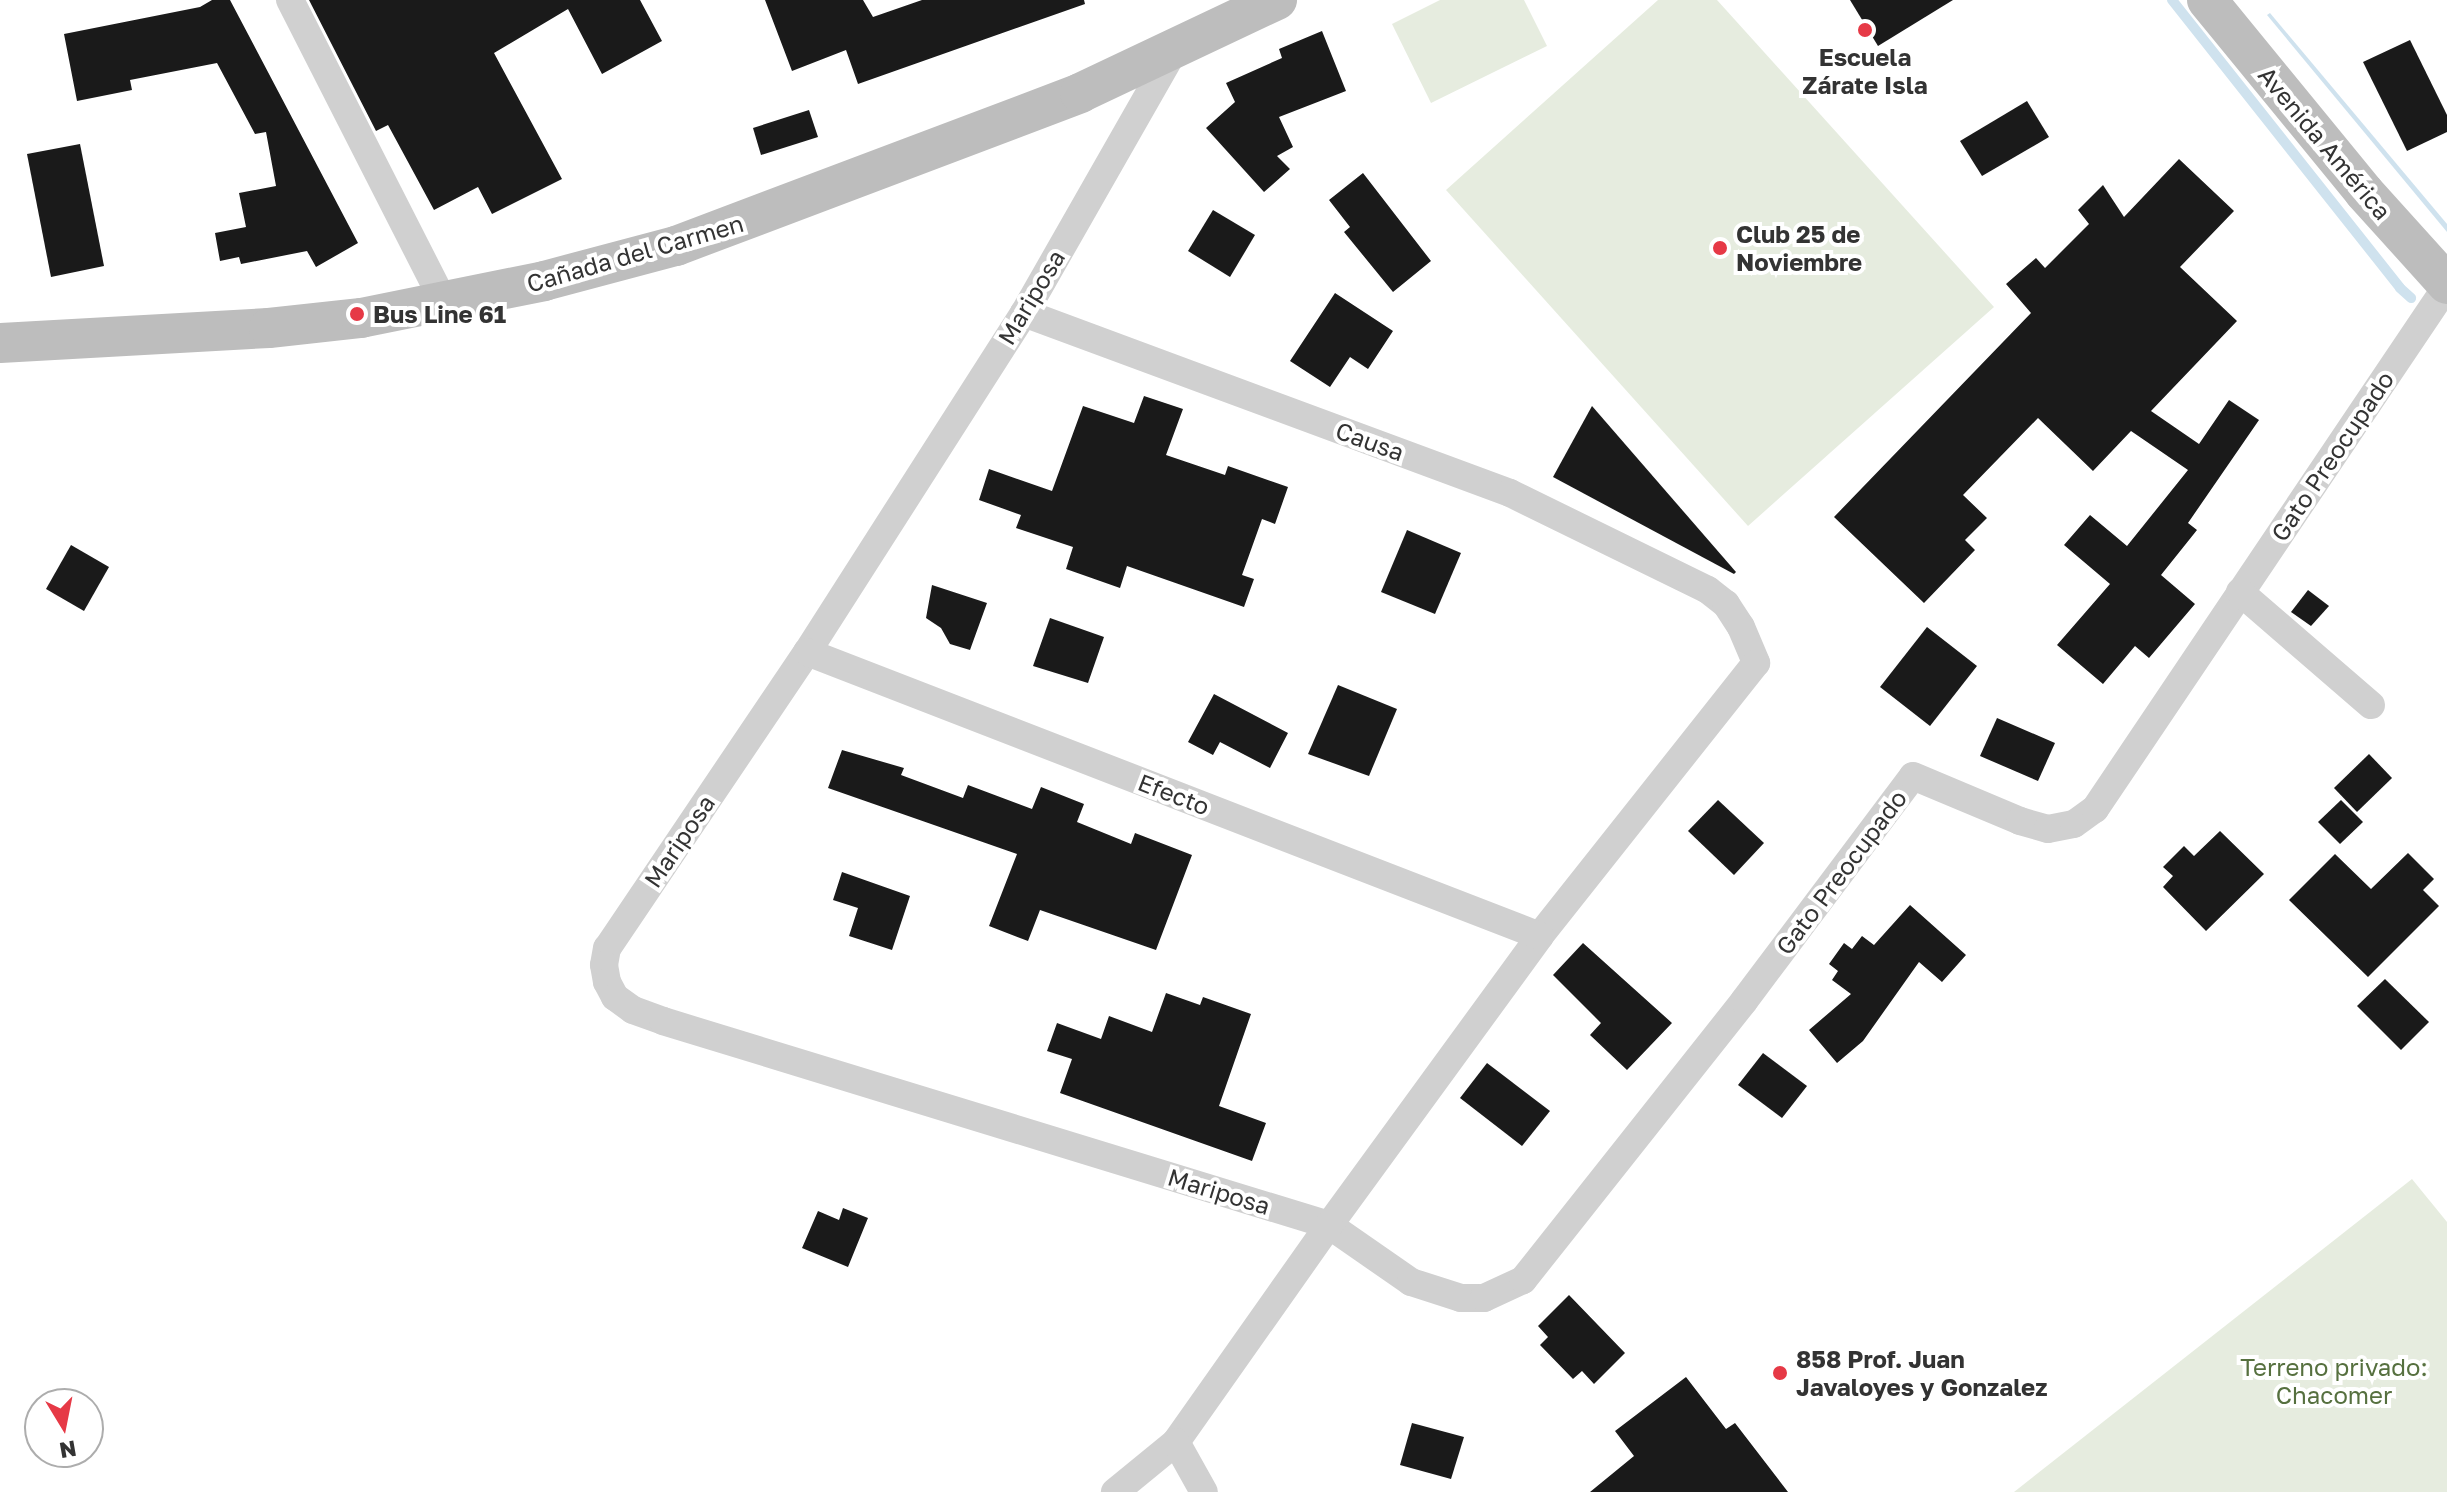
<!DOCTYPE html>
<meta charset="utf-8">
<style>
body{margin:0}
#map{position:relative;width:2447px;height:1492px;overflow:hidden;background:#fff;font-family:"Golos Text",sans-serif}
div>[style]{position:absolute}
.green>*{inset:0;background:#e6ecdf}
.water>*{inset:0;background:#cfe2ee}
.stream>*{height:10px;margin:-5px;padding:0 5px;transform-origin:5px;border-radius:5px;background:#cfe2ee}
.building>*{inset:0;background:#1a1a1a}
.street>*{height:28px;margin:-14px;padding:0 14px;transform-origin:14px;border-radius:14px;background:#d0d0d0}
.secondary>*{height:40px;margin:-20px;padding:0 20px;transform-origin:20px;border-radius:20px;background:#bdbdbd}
.dots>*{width:22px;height:22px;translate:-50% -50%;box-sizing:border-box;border:4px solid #fff;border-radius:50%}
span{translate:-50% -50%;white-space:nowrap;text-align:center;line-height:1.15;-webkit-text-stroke:8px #fff;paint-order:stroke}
.poi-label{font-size:24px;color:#333;font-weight:700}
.left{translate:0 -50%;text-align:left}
.street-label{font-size:24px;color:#333}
.park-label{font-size:24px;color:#56703f}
.north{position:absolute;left:24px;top:1388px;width:80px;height:80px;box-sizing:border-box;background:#fff;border:2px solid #adadad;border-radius:50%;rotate:170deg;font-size:22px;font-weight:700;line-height:32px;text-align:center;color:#333}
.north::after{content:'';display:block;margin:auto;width:28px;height:36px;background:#e63946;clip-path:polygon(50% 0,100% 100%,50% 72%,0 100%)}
</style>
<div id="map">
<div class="green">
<div style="clip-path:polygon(1440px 0,1524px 0,1547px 46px,1431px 103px,1392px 24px)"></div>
<div style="clip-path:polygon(1658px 0,1717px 0,1994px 307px,1748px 526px,1446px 190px)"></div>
<div style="clip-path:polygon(2412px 1179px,2447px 1222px,2447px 1492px,2014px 1492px)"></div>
</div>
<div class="water">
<div style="clip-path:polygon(2270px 13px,2447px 224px,2447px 232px,2267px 15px)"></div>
</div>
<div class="stream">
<div style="left:2172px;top:0;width:367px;rotate:51.6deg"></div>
<div style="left:2400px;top:288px;width:15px;rotate:42deg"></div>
</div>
<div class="building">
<div style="clip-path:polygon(212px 0,230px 0,358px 243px,316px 267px,307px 251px,241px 264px,239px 257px,220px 261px,215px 233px,246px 227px,239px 193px,276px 186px,266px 132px,255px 134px,217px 63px,130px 80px,132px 90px,77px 101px,64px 34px,200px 7px)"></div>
<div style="clip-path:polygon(309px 0,640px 0,662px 41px,602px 74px,568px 9px,494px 53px,562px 179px,492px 214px,478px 187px,434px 210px,388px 125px,376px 131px)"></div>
<div style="clip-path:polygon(765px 0,863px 0,873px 17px,922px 0,1084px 0,1085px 4px,858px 84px,846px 50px,792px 71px)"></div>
<div style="clip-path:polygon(1850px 0,1953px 0,1878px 46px)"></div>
<div style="clip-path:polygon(1322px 31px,1346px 91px,1279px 117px,1293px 147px,1277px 156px,1290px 169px,1264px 192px,1206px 128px,1235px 102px,1226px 83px,1282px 58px,1279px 49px)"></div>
<div style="clip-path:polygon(2410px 40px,2447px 115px,2447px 132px,2407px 151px,2363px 62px)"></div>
<div style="clip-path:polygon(2027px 101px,2049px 137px,1982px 176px,1960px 141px)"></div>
<div style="clip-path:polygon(809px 110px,818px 137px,761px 155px,753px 128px)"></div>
<div style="clip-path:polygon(80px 144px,104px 266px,51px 277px,27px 154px)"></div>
<div style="clip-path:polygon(2179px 159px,2234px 211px,2180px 267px,2237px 321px,2151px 411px,2199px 444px,2229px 400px,2259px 420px,2188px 523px,2197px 530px,2161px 575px,2195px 604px,2149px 658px,2135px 646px,2103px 684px,2057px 645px,2110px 584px,2064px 545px,2090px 515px,2127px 546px,2188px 470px,2131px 431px,2093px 471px,2038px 418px,1963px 495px,1987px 518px,1965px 540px,1975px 550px,1924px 603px,1834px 517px,2031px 313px,2006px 284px,2036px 258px,2045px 268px,2089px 224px,2078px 210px,2103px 185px,2124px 217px)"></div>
<div style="clip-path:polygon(1363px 173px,1431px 261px,1393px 292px,1344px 232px,1350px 227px,1329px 200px)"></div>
<div style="clip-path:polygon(1213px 210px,1255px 235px,1230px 277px,1188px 251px)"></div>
<div style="clip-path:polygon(1335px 293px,1393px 331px,1368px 369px,1350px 357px,1330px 387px,1290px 361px)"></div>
<div style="clip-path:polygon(1144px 396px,1183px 409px,1166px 455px,1225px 475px,1228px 466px,1288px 487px,1275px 524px,1262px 519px,1242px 575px,1254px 579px,1244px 607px,1127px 566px,1120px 588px,1066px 569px,1073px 547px,1016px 528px,1021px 515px,979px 500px,989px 469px,1052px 491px,1083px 406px,1134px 423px)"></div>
<div style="clip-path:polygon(1592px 406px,1736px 572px,1734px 574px,1553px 477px)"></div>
<div style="clip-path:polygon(1407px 530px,1461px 553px,1435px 614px,1381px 592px)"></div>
<div style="clip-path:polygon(71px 545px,109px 567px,84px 611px,46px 589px)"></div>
<div style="clip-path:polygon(932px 585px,987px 603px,970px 650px,950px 644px,941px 628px,926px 618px)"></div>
<div style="clip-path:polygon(2308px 590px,2329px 606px,2311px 626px,2291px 612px)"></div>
<div style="clip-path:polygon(1050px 618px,1104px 637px,1088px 683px,1033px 666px)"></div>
<div style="clip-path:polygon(1927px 627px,1977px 666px,1930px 726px,1880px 687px)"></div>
<div style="clip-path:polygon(1338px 685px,1397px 709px,1369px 776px,1308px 754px)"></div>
<div style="clip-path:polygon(1214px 694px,1288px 733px,1270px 768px,1220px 742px,1213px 755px,1188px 742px)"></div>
<div style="clip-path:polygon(1997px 718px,2055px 743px,2038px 781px,1980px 756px)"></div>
<div style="clip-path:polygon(842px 750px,904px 768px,901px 775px,963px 798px,968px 785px,1032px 809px,1041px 787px,1084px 804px,1077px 822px,1131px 844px,1135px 833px,1192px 855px,1156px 950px,1040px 910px,1028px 941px,989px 926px,1017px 854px,828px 788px)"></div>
<div style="clip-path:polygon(2369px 754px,2392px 778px,2357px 812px,2334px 788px)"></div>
<div style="clip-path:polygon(1718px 800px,1764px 843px,1734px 875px,1688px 831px)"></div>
<div style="clip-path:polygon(2341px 800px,2363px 822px,2340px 844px,2318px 822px)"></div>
<div style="clip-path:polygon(2220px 831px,2264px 874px,2206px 931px,2163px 887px,2173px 876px,2163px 867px,2184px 846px,2194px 856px)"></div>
<div style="clip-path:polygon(2408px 853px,2434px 879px,2423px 890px,2439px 906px,2368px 977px,2289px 900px,2335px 854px,2371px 889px)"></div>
<div style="clip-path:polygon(842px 872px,910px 896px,892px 950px,849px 936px,858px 908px,833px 900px)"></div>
<div style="clip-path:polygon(1910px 905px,1966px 955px,1942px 982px,1919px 962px,1863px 1041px,1837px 1063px,1809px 1030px,1851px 994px,1832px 980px,1838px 971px,1829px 964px,1844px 943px,1852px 949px,1862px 936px,1874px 945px)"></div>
<div style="clip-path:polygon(1583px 943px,1672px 1023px,1627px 1070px,1590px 1035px,1601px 1023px,1553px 975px)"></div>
<div style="clip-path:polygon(2385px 979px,2429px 1022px,2401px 1050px,2357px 1006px)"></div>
<div style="clip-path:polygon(1166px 993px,1200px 1005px,1203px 997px,1251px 1014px,1219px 1106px,1266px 1123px,1252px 1161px,1060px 1093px,1072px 1059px,1047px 1051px,1057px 1023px,1101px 1039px,1109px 1016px,1152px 1032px)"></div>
<div style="clip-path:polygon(1763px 1053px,1807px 1086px,1782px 1118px,1738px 1085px)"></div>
<div style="clip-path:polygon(1487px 1063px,1550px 1111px,1522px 1146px,1460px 1098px)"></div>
<div style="clip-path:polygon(843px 1208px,868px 1218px,848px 1267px,802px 1248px,818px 1211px,839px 1220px)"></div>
<div style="clip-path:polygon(1569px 1295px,1625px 1353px,1594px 1384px,1582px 1371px,1573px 1379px,1540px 1345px,1548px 1337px,1538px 1326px)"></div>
<div style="clip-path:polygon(1686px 1377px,1726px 1429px,1735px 1423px,1788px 1492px,1590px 1492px,1634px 1456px,1615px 1431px)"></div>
<div style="clip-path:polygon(1412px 1423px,1464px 1437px,1451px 1479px,1400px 1465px)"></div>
</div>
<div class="street">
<div style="left:290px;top:0;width:341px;rotate:63deg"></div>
<div style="left:1173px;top:52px;width:301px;rotate:119.7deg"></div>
<div style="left:1024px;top:313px;width:403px;rotate:122.6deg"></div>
<div style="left:807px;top:652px;width:357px;rotate:124deg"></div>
<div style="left:607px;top:948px;width:17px;rotate:100deg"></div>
<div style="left:604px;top:965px;width:17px;rotate:80deg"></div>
<div style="left:607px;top:982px;width:17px;rotate:62deg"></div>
<div style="left:615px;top:997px;width:22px;rotate:36deg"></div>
<div style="left:633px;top:1010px;width:32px;rotate:20deg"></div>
<div style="left:663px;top:1021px;width:697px;rotate:17.03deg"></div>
<div style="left:1329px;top:1225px;width:100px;rotate:34.8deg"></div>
<div style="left:1411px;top:1282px;width:52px;rotate:17.7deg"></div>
<div style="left:1461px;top:1298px;width:23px"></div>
<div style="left:1484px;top:1298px;width:43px;rotate:-24.8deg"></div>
<div style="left:1523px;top:1280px;width:356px;rotate:-51.6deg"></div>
<div style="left:1744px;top:1001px;width:281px;rotate:-53.1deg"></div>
<div style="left:1913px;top:776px;width:116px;rotate:22.8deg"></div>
<div style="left:2020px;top:821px;width:29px;rotate:16deg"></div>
<div style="left:2048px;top:829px;width:26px;rotate:-11deg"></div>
<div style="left:2074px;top:824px;width:26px;rotate:-36deg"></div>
<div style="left:2095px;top:809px;width:630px;rotate:-56.06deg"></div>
<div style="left:1024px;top:313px;width:518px;rotate:20.32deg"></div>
<div style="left:1510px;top:493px;width:220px;rotate:26.1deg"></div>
<div style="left:1708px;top:590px;width:23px;rotate:38deg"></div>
<div style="left:1726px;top:604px;width:27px;rotate:57deg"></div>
<div style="left:1741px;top:627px;width:39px;rotate:67deg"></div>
<div style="left:1756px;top:663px;width:348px;rotate:128.4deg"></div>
<div style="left:1540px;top:936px;width:358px;rotate:126.1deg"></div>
<div style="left:1329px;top:1225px;width:266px;rotate:125.2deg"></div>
<div style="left:1176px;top:1442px;width:79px;rotate:140.7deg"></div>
<div style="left:2240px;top:592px;width:173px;rotate:40.8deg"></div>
<div style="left:807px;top:652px;width:786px;rotate:21.18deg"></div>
<div style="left:1176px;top:1442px;width:57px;rotate:60.8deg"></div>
</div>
<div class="secondary">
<div style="left:2207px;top:0;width:248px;rotate:50.7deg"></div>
<div style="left:2364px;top:192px;width:124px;rotate:47.9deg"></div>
<div style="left:0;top:343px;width:269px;rotate:-3.2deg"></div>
<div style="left:269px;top:328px;width:93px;rotate:-6.2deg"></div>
<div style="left:361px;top:318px;width:187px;rotate:-11.4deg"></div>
<div style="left:544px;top:281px;width:137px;rotate:-14.9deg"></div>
<div style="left:676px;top:246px;width:432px;rotate:-20.7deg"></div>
<div style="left:1080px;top:93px;width:218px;rotate:-25.3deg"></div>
</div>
<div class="dots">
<div style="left:1865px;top:30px;background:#e63946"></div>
<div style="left:1720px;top:248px;background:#e63946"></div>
<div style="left:357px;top:314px;background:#e63946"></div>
<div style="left:1780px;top:1373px;background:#e63946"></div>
</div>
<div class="poi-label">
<span style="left:1865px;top:71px">Escuela<br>Zárate Isla</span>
<span class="left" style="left:1736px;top:248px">Club 25 de<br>Noviembre</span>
<span class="left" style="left:373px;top:314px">Bus Line 61</span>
<span class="left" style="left:1796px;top:1373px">858 Prof. Juan<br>Javaloyes y Gonzalez</span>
</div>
<div class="street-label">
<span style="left:2325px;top:143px;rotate:50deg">Avenida América</span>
<span style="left:635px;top:253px;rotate:-16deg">Cañada del Carmen</span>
<span style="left:1031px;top:297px;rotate:-59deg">Mariposa</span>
<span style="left:1370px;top:441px;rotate:20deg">Causa</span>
<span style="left:2332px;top:456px;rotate:-56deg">Gato Preocupado</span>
<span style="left:1174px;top:794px;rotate:21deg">Efecto</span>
<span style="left:679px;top:841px;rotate:-56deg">Mariposa</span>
<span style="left:1841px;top:872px;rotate:-53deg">Gato Preocupado</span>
<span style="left:1219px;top:1191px;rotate:17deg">Mariposa</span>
</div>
<div class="park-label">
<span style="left:2334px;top:1381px">Terreno privado:<br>Chacomer</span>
</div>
<div class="north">N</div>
</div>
